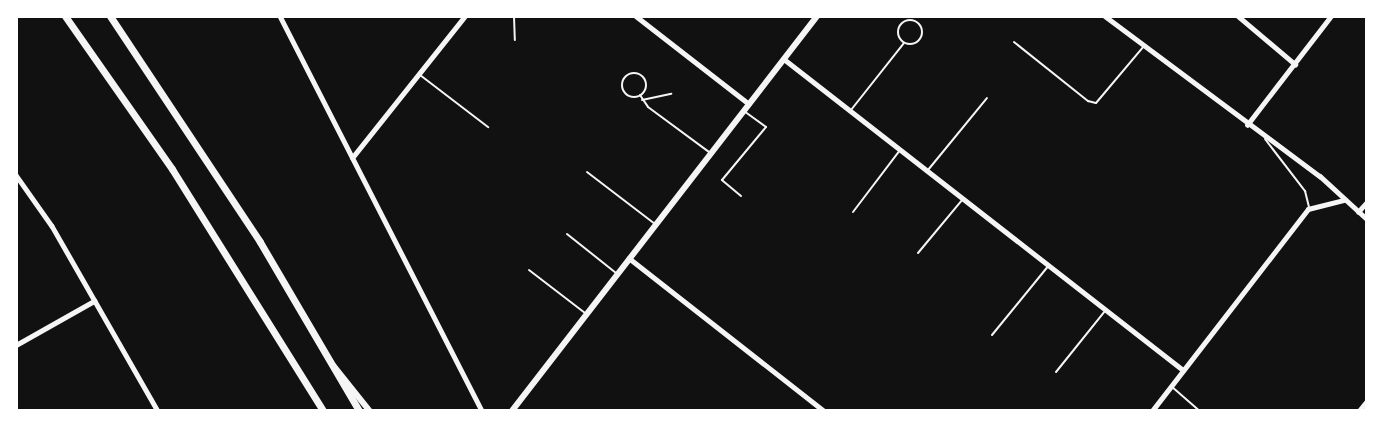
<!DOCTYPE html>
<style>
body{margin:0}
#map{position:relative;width:1383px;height:427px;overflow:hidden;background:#111;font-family:"Nunito Sans",sans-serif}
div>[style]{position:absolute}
.service>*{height:2px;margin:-1px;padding:0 1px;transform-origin:1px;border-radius:1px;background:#f5f5f5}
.service>.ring{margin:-1px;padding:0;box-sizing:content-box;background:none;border:2px solid #f5f5f5;border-radius:50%}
.minor>*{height:4.5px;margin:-2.25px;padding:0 2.25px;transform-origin:2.25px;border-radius:2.25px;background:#f5f5f5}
.tertiary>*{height:5.5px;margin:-2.75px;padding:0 2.75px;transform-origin:2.75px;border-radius:2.75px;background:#f5f5f5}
.primary>*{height:7px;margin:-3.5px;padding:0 3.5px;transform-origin:3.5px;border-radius:3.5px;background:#f5f5f5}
span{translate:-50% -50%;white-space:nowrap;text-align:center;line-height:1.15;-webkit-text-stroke:4.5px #fff;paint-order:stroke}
.frame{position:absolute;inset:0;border:18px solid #fff;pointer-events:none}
</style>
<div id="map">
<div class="service">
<div style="left:514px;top:16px;width:24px;rotate:88deg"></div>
<div class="ring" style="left:898px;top:20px;width:22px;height:22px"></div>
<div style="left:1014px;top:42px;width:95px;rotate:38.6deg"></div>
<div style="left:1088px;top:101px;width:8px;rotate:14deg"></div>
<div style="left:1096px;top:103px;width:75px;rotate:-49.9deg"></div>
<div class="ring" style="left:622px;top:73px;width:22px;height:22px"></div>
<div style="left:420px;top:75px;width:86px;rotate:37.4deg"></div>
<div style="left:640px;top:95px;width:14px;rotate:56deg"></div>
<div style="left:648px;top:107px;width:76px;rotate:36.4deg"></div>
<div style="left:642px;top:100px;width:30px;rotate:-12deg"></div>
<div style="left:851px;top:110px;width:85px;rotate:-51.7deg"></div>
<div style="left:1265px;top:139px;width:66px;rotate:52.4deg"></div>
<div style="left:1305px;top:191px;width:16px;rotate:76deg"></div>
<div style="left:928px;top:170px;width:93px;rotate:-50.7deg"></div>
<div style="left:587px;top:172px;width:86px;rotate:37.4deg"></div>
<div style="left:741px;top:196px;width:25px;rotate:-140deg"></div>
<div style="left:722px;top:180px;width:69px;rotate:-50.3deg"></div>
<div style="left:766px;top:127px;width:26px;rotate:-144deg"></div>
<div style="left:853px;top:212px;width:78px;rotate:-52.8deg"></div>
<div style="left:567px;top:234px;width:63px;rotate:38.5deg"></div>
<div style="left:918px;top:253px;width:70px;rotate:-50.2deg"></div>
<div style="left:529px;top:270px;width:71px;rotate:37.5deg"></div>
<div style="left:992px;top:335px;width:90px;rotate:-50.8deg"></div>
<div style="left:1056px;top:372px;width:78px;rotate:-51.2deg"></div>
<div style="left:1171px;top:386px;width:38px;rotate:41deg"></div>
</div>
<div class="minor">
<div style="left:280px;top:16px;width:444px;rotate:62.9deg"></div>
<div style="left:636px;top:16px;width:143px;rotate:37.9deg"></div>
<div style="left:1105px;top:16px;width:268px;rotate:36.7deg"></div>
<div style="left:1320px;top:176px;width:64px;rotate:42.5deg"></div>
<div style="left:1238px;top:16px;width:75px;rotate:40.1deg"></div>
<div style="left:784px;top:59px;width:506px;rotate:37.93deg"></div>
<div style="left:1247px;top:125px;width:138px;rotate:-52.4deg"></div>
<div style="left:352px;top:158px;width:181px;rotate:-51.5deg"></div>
<div style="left:16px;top:175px;width:62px;rotate:54.8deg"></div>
<div style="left:52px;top:226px;width:213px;rotate:60.2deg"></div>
<div style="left:1358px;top:212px;width:13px;rotate:-48deg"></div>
<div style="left:629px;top:258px;width:248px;rotate:38.1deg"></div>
<div style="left:16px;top:345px;width:90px;rotate:-29.4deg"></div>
<div style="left:1152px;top:411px;width:255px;rotate:-52.3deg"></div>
<div style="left:1308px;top:209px;width:38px;rotate:-14deg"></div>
<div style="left:1359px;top:411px;width:13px;rotate:-51deg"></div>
</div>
<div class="tertiary">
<div style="left:334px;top:366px;width:58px;rotate:51.3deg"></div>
<div style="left:512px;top:411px;width:499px;rotate:-52.3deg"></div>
</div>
<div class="primary">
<div style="left:65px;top:16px;width:187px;rotate:55deg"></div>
<div style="left:172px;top:169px;width:285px;rotate:58deg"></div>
<div style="left:110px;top:16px;width:271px;rotate:56.4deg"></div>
<div style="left:260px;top:242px;width:196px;rotate:59.6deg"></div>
</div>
<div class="frame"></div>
</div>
